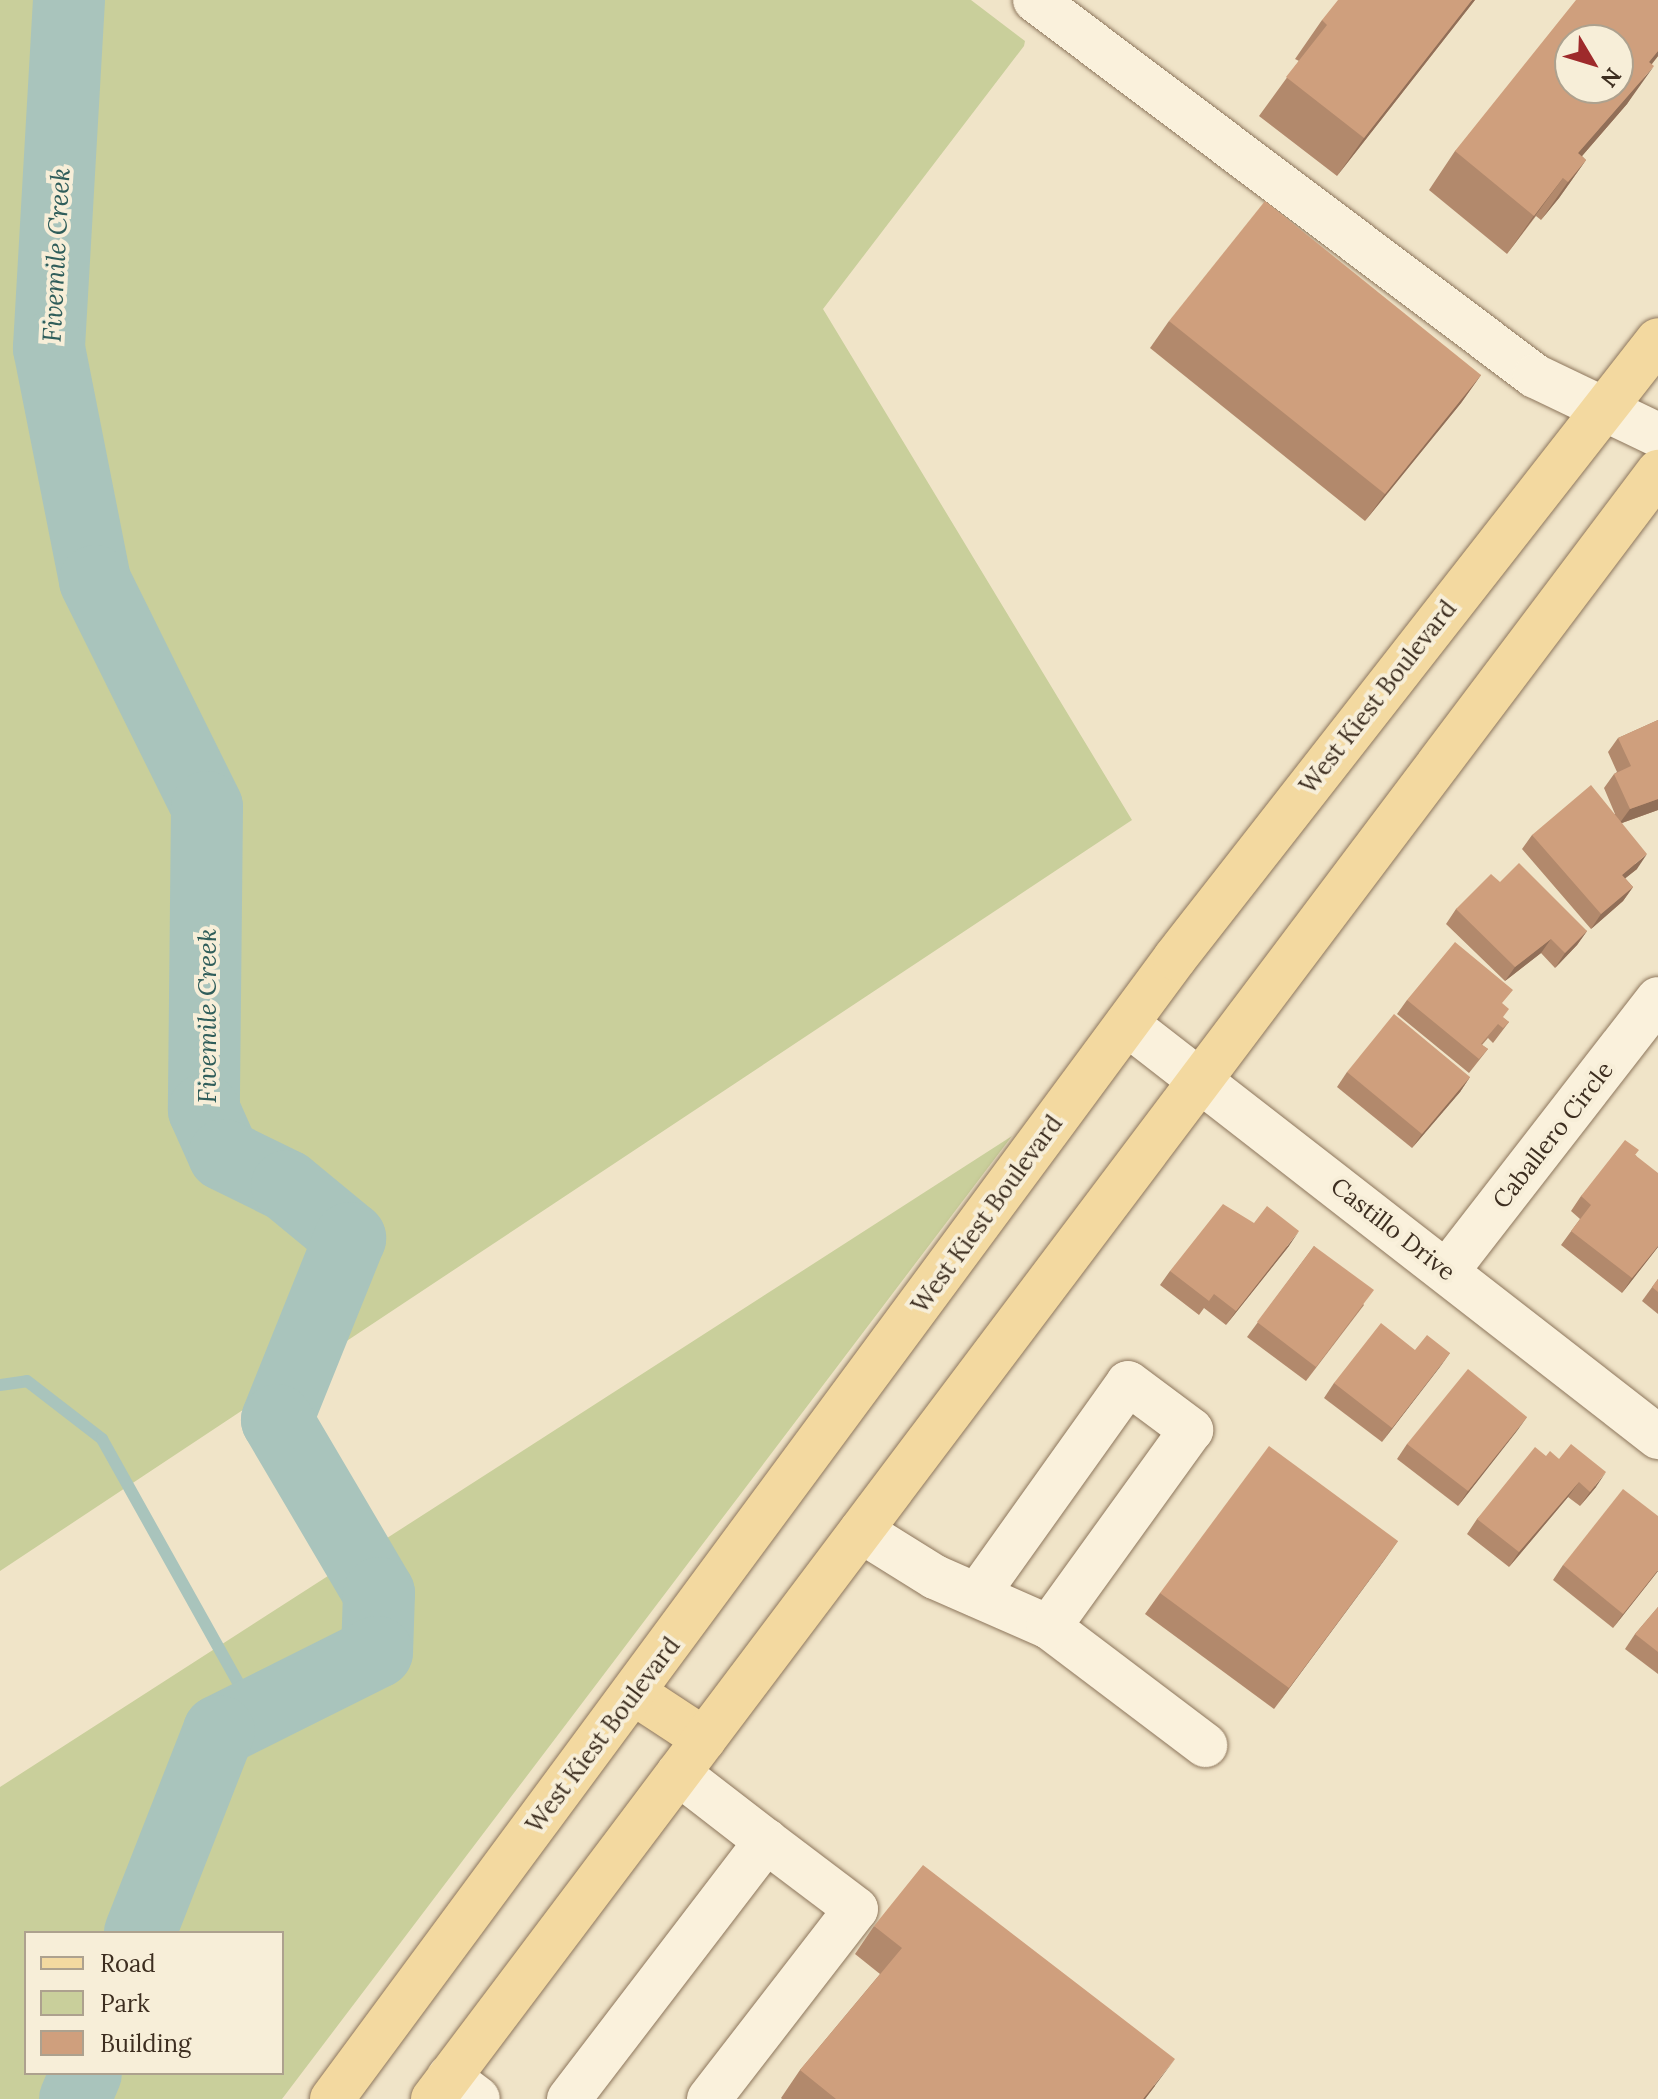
<!DOCTYPE html>
<style>
body{margin:0}
#map{position:relative;width:1658px;height:2099px;overflow:hidden;background:#f0e4c8;font-family:Lora,serif}
div>[style]{position:absolute}
.green>*{inset:0;background:#c9cf9b}
.stream>*{height:12px;margin:-6px;padding:0 6px;transform-origin:6px;border-radius:6px;background:#a9c4bc}
.river>*{height:72px;margin:-36px;padding:0 36px;transform-origin:36px;border-radius:36px;background:#a9c4bc}
.roads{filter:drop-shadow(0 0 2px #8d765c) drop-shadow(0 0 2px #8d765c)}
.minor>*{height:44px;margin:-22px;padding:0 22px;transform-origin:22px;border-radius:22px;background:#faf1dc}
.major>*{height:44px;margin:-22px;padding:0 22px;transform-origin:22px;border-radius:22px;background:#f3d9a0}
.wall>*{inset:0;background:#b2896c}
.shaded-wall>*{inset:0;background:#916f58}
.building>*{inset:0;background:#cf9f7d}
span{translate:-50% -50%;white-space:nowrap;text-align:center;line-height:1.15;-webkit-text-stroke:8px #f7eed8;paint-order:stroke}
.street-label{font-size:24px;color:#3d2e20}
.water-label{font-size:26px;color:#2f5d5a;font-style:italic}
.legend{position:absolute;left:24px;top:1931px;width:260px;height:144px;box-sizing:border-box;background:#f7eed8;border:2px solid #ada18e;margin:0;padding:10px 14px;list-style:none;font-size:24px;color:#3d2e20}
.legend li{display:flex;align-items:center;gap:16px;height:40px}
.legend b{width:40px;border:2px solid #ada18e}
.north{position:absolute;left:1554px;top:24px;width:80px;height:80px;box-sizing:border-box;background:#f7eed8;border:2px solid #ada18e;border-radius:50%;rotate:128deg;font-size:22px;font-weight:700;line-height:32px;text-align:center;color:#3d2e20}
.north::after{content:'';display:block;margin:auto;width:28px;height:36px;background:#9e2a2b;clip-path:polygon(50% 0,100% 100%,50% 72%,0 100%)}
</style>
<div id="map">
<div class="green">
<div style="clip-path:polygon(0 0,971px 0,1025px 41px,1024px 46px,823px 309px,1132px 820px,0 1571px)"></div>
<div style="clip-path:polygon(evenodd,1012px 1136px,282px 2099px,0 2099px,0 1787px,1012px 1136px,26px 1933px,282px 1933px,282px 2073px,26px 2073px,26px 1933px)"></div>
</div>
<div class="stream">
<div style="left:0;top:1385px;width:27px;rotate:-8deg"></div>
<div style="left:27px;top:1381px;width:95px;rotate:37.7deg"></div>
<div style="left:102px;top:1439px;width:315px;rotate:60.8deg"></div>
</div>
<div class="river">
<div style="left:69px;top:0;width:349px;rotate:93.3deg"></div>
<div style="left:49px;top:348px;width:237px;rotate:78.8deg"></div>
<div style="left:95px;top:581px;width:252px;rotate:63.6deg"></div>
<div style="left:207px;top:807px;width:303px;rotate:90.6deg"></div>
<div style="left:204px;top:1110px;width:49px;rotate:66deg"></div>
<div style="left:224px;top:1155px;width:70px;rotate:26.2deg"></div>
<div style="left:287px;top:1186px;width:82px;rotate:39.5deg"></div>
<div style="left:350px;top:1238px;width:196px;rotate:111.9deg"></div>
<div style="left:277px;top:1420px;width:201px;rotate:59.5deg"></div>
<div style="left:379px;top:1593px;width:59px;rotate:91.9deg"></div>
<div style="left:377px;top:1652px;width:177px;rotate:153.4deg"></div>
<div style="left:219px;top:1731px;width:217px;rotate:111.4deg"></div>
<div style="left:75px;top:2099px;width:28px;rotate:-67deg"></div>
</div>
<div class="roads">
<div class="minor">
<div style="left:1035px;top:0;width:626px;rotate:36.94deg"></div>
<div style="left:1535px;top:376px;width:136px;rotate:25.6deg"></div>
<div style="left:1127px;top:1024px;width:673px;rotate:37.87deg"></div>
<div style="left:1447px;top:1271px;width:344px;rotate:-52.2deg"></div>
<div style="left:861px;top:1531px;width:87px;rotate:31.9deg"></div>
<div style="left:935px;top:1577px;width:124px;rotate:23.7deg"></div>
<div style="left:1049px;top:1627px;width:196px;rotate:37.1deg"></div>
<div style="left:977px;top:1595px;width:260px;rotate:-54.5deg"></div>
<div style="left:1128px;top:1383px;width:79px;rotate:36.7deg"></div>
<div style="left:1191px;top:1430px;width:243px;rotate:125.8deg"></div>
<div style="left:449px;top:2077px;width:36px;rotate:37deg"></div>
<div style="left:569px;top:2099px;width:325px;rotate:-52.6deg"></div>
<div style="left:766px;top:1841px;width:111px;rotate:-142.3deg"></div>
<div style="left:709px;top:2099px;width:240px;rotate:-52.3deg"></div>
<div style="left:856px;top:1909px;width:113px;rotate:-142.9deg"></div>
</div>
<div class="major">
<div style="left:634px;top:1693px;width:84px;rotate:33.3deg"></div>
<div style="left:332px;top:2099px;width:1419px;rotate:-53.54deg"></div>
<div style="left:1175px;top:958px;width:784px;rotate:-51.99deg"></div>
<div style="left:433px;top:2099px;width:2037px;rotate:-53.02deg"></div>
</div>
</div>
<div class="wall">
<div style="clip-path:polygon(1475px 0,1337px 176px,1259px 116px,1299px 61px,1295px 59px,1322px 20px)"></div>
<div style="clip-path:polygon(1658px 0,1658px 56px,1652px 64px,1627px 104px,1582px 156px,1586px 160px,1559px 198px,1541px 220px,1536px 216px,1507px 254px,1429px 190px,1455px 151px)"></div>
<div style="clip-path:polygon(1169px 321px,1481px 375px,1461px 403px,1365px 521px,1150px 348px)"></div>
<div style="clip-path:polygon(1658px 720px,1658px 810px,1622px 823px,1637px 869px,1625px 878px,1633px 887px,1623px 901px,1591px 929px,1522px 849px,1532px 835px,1615px 814px,1604px 788px,1614px 774px,1617px 772px,1608px 752px,1618px 738px)"></div>
<div style="clip-path:polygon(1500px 882px,1587px 931px,1577px 945px,1555px 968px,1541px 953px,1505px 981px,1446px 924px,1456px 909px)"></div>
<div style="clip-path:polygon(1407px 1000px,1503px 1004px,1503px 1018px,1509px 1022px,1493px 1043px,1488px 1038px,1482px 1045px,1488px 1049px,1469px 1073px,1397px 1014px)"></div>
<div style="clip-path:polygon(1347px 1072px,1470px 1077px,1460px 1092px,1412px 1148px,1337px 1087px)"></div>
<div style="clip-path:polygon(1636px 1155px,1658px 1247px,1622px 1293px,1561px 1245px,1580px 1219px,1571px 1211px,1581px 1196px)"></div>
<div style="clip-path:polygon(1289px 1246px,1226px 1325px,1204px 1308px,1199px 1315px,1160px 1285px,1170px 1271px)"></div>
<div style="clip-path:polygon(1314px 1246px,1364px 1305px,1306px 1381px,1247px 1337px)"></div>
<div style="clip-path:polygon(1658px 1279px,1658px 1314px,1642px 1301px)"></div>
<div style="clip-path:polygon(1415px 1350px,1450px 1353px,1382px 1442px,1324px 1398px,1334px 1383px)"></div>
<div style="clip-path:polygon(1527px 1417px,1458px 1506px,1397px 1459px,1407px 1444px)"></div>
<div style="clip-path:polygon(1546px 1456px,1559px 1459px,1596px 1487px,1580px 1506px,1568px 1497px,1509px 1567px,1467px 1534px,1477px 1519px)"></div>
<div style="clip-path:polygon(1398px 1541px,1274px 1709px,1145px 1614px,1160px 1593px)"></div>
<div style="clip-path:polygon(1563px 1565px,1658px 1571px,1613px 1628px,1553px 1580px)"></div>
<div style="clip-path:polygon(1658px 1607px,1658px 1674px,1625px 1649px,1635px 1634px)"></div>
<div style="clip-path:polygon(874px 1926px,1155px 2086px,1145px 2099px,782px 2099px,781px 2098px,800px 2070px,880px 1974px,855px 1954px)"></div>
</div>
<div class="shaded-wall">
<div style="clip-path:polygon(1472px 0,1475px 0,1337px 176px,1364px 138px)"></div>
<div style="clip-path:polygon(1658px 51px,1658px 56px,1623px 100px,1649px 62px)"></div>
<div style="clip-path:polygon(1654px 66px,1627px 104px,1563px 178px,1507px 254px,1578px 153px)"></div>
<div style="clip-path:polygon(1586px 160px,1559px 198px,1541px 220px,1568px 182px)"></div>
<div style="clip-path:polygon(1481px 375px,1461px 403px,1365px 521px,1385px 494px)"></div>
<div style="clip-path:polygon(1658px 799px,1658px 810px,1619px 824px,1630px 809px)"></div>
<div style="clip-path:polygon(1647px 854px,1637px 869px,1612px 889px,1622px 875px)"></div>
<div style="clip-path:polygon(1633px 887px,1623px 901px,1591px 929px,1601px 914px)"></div>
<div style="clip-path:polygon(1587px 931px,1577px 945px,1555px 968px,1565px 953px)"></div>
<div style="clip-path:polygon(1551px 939px,1541px 953px,1505px 981px,1515px 967px)"></div>
<div style="clip-path:polygon(1470px 1077px,1460px 1092px,1412px 1148px,1422px 1134px)"></div>
<div style="clip-path:polygon(1299px 1231px,1289px 1246px,1226px 1325px,1236px 1311px)"></div>
<div style="clip-path:polygon(1658px 1246px,1658px 1247px,1622px 1293px,1632px 1278px)"></div>
<div style="clip-path:polygon(1450px 1353px,1440px 1367px,1382px 1442px,1392px 1428px)"></div>
<div style="clip-path:polygon(1527px 1417px,1517px 1431px,1458px 1506px,1468px 1491px)"></div>
<div style="clip-path:polygon(1606px 1472px,1596px 1487px,1580px 1506px,1590px 1492px)"></div>
<div style="clip-path:polygon(1579px 1482px,1568px 1497px,1509px 1567px,1519px 1552px)"></div>
<div style="clip-path:polygon(1398px 1541px,1383px 1562px,1274px 1709px,1289px 1688px)"></div>
<div style="clip-path:polygon(1658px 1570px,1658px 1571px,1613px 1628px,1623px 1614px)"></div>
<div style="clip-path:polygon(1175px 2059px,1145px 2099px,1143px 2099px)"></div>
</div>
<div class="building">
<div style="clip-path:polygon(1338px 0,1472px 0,1364px 138px,1286px 77px,1327px 25px,1322px 20px)"></div>
<div style="clip-path:polygon(evenodd,1576px 0,1658px 0,1658px 51px,1649px 62px,1654px 66px,1578px 153px,1586px 160px,1568px 182px,1563px 178px,1534px 216px,1455px 151px,1576px 0,1570px 40px,1618px 40px,1618px 88px,1570px 88px,1570px 40px)"></div>
<div style="clip-path:polygon(1265px 201px,1481px 375px,1385px 494px,1169px 321px)"></div>
<div style="clip-path:polygon(1658px 720px,1658px 799px,1630px 809px,1614px 774px,1631px 766px,1618px 738px)"></div>
<div style="clip-path:polygon(1591px 785px,1647px 854px,1622px 875px,1633px 887px,1601px 914px,1532px 835px)"></div>
<div style="clip-path:polygon(1519px 863px,1587px 931px,1565px 953px,1551px 939px,1515px 967px,1456px 909px,1491px 874px,1500px 882px)"></div>
<div style="clip-path:polygon(1455px 942px,1513px 990px,1502px 1003px,1509px 1009px,1503px 1017px,1509px 1022px,1503px 1028px,1498px 1024px,1481px 1044px,1488px 1049px,1479px 1059px,1407px 1000px)"></div>
<div style="clip-path:polygon(1394px 1014px,1470px 1077px,1422px 1134px,1347px 1072px)"></div>
<div style="clip-path:polygon(1625px 1140px,1639px 1150px,1635px 1155px,1658px 1173px,1658px 1246px,1632px 1278px,1571px 1231px,1591px 1205px,1581px 1196px)"></div>
<div style="clip-path:polygon(1223px 1204px,1254px 1223px,1267px 1206px,1299px 1231px,1236px 1311px,1214px 1294px,1209px 1301px,1170px 1271px)"></div>
<div style="clip-path:polygon(1314px 1246px,1374px 1290px,1316px 1367px,1257px 1322px)"></div>
<div style="clip-path:polygon(1658px 1279px,1658px 1292px,1652px 1287px)"></div>
<div style="clip-path:polygon(1381px 1323px,1415px 1350px,1427px 1335px,1450px 1353px,1392px 1428px,1334px 1383px)"></div>
<div style="clip-path:polygon(1468px 1369px,1527px 1417px,1468px 1491px,1407px 1444px)"></div>
<div style="clip-path:polygon(1571px 1444px,1606px 1472px,1590px 1492px,1579px 1482px,1519px 1552px,1477px 1519px,1535px 1447px,1546px 1456px,1550px 1451px,1559px 1459px)"></div>
<div style="clip-path:polygon(1269px 1446px,1398px 1541px,1289px 1688px,1160px 1593px)"></div>
<div style="clip-path:polygon(1623px 1489px,1658px 1516px,1658px 1570px,1623px 1614px,1563px 1565px)"></div>
<div style="clip-path:polygon(1658px 1607px,1658px 1652px,1635px 1634px)"></div>
<div style="clip-path:polygon(923px 1865px,1175px 2059px,1143px 2099px,836px 2099px,800px 2070px,902px 1948px,874px 1926px)"></div>
</div>
<div class="street-label">
<span style="left:1378px;top:697px;rotate:-52deg">West Kiest Boulevard</span>
<span style="left:1553px;top:1135px;rotate:-52deg">Caballero Circle</span>
<span style="left:987px;top:1214px;rotate:-54deg">West Kiest Boulevard</span>
<span style="left:1393px;top:1229px;rotate:38deg">Castillo Drive</span>
<span style="left:603px;top:1735px;rotate:-53deg">West Kiest Boulevard</span>
</div>
<div class="water-label">
<span style="left:56px;top:255px;rotate:-87deg">Fivemile Creek</span>
<span style="left:207px;top:1016px;rotate:-90deg">Fivemile Creek</span>
</div>
<ul class="legend">
<li><b style="height:10px;background:#f3d9a0"></b>Road</li>
<li><b style="height:22px;background:#c9cf9b"></b>Park</li>
<li><b style="height:22px;background:#cf9f7d"></b>Building</li>
</ul>
<div class="north">N</div>
</div>
